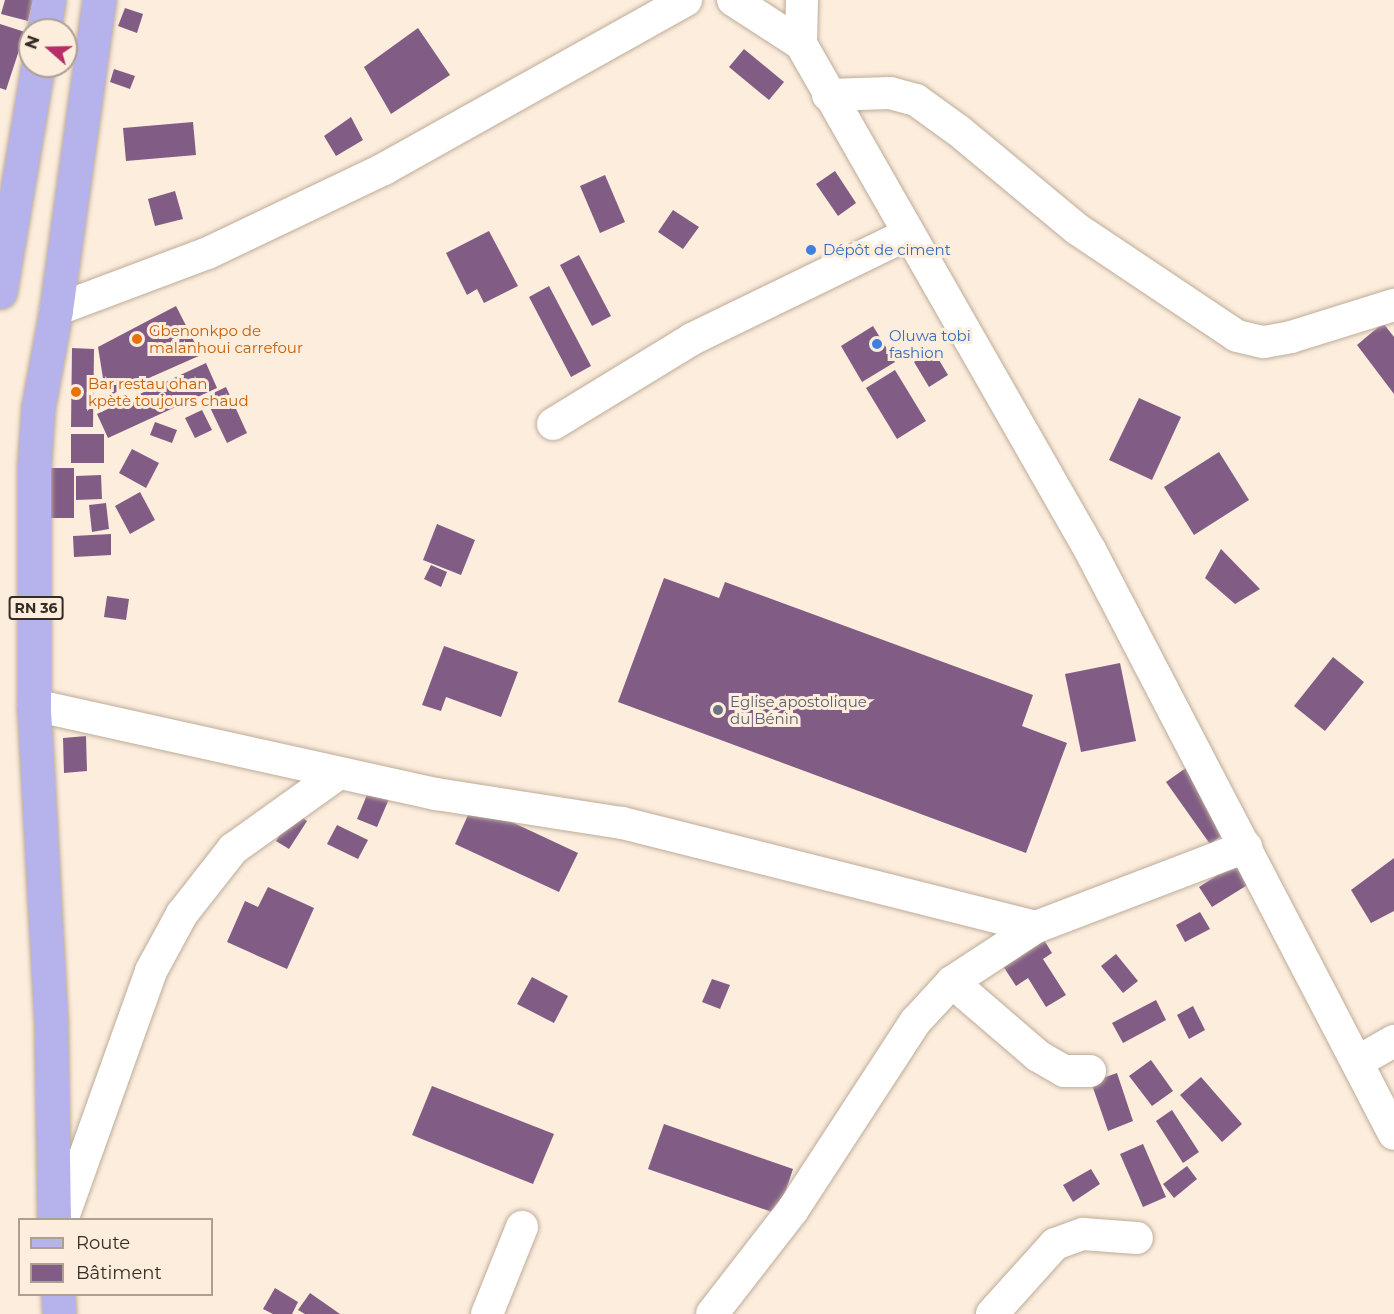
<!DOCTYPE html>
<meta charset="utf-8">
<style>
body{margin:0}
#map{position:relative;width:1394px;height:1314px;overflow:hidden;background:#fceddd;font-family:Montserrat,sans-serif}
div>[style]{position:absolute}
.building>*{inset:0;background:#815d86}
.roads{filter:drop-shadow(0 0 2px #beac99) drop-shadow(0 0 2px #beac99)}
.street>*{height:32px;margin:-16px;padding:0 16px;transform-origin:16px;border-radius:16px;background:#fff}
.primary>*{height:33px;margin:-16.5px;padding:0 16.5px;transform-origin:16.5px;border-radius:16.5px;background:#b6b2ec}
.dots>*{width:16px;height:16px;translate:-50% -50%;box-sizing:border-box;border:3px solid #fceddd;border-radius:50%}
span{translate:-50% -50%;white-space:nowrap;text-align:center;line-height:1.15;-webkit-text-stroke:6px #fceddd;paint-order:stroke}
.shield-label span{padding:2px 4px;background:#fceddd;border:2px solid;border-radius:4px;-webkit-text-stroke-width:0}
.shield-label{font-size:14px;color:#342c25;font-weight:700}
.shop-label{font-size:15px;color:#366cbe}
.left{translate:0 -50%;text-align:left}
.food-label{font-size:15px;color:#c56008}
.worship-label{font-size:15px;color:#5b616d}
.legend{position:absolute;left:18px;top:1218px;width:195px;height:78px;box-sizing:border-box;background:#fceddd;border:2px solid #aca093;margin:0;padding:8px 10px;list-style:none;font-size:18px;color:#342c25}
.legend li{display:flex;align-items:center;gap:12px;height:30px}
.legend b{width:30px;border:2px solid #aca093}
.north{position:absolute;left:18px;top:18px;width:60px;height:60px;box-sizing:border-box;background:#fceddd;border:2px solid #aca093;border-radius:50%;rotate:290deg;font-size:16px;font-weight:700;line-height:24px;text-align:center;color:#342c25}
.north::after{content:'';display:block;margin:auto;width:21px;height:27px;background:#b82d67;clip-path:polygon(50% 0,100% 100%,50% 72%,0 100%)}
</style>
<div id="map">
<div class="building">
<div style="clip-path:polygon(5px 0,33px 0,28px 21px,1px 14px)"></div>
<div style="clip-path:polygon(125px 8px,143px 14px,137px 33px,118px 26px)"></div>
<div style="clip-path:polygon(0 24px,25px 32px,6px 90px,0 88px)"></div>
<div style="clip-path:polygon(418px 28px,450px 75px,391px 114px,364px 67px)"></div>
<div style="clip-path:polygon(744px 49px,784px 82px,769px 100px,729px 67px)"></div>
<div style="clip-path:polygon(114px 69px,135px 76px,130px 89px,110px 82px)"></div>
<div style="clip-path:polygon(351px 117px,363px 140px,336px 156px,324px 136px)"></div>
<div style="clip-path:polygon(193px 122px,196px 155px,126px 161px,123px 128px)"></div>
<div style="clip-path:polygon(835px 171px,856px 203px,838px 216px,816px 184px)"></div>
<div style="clip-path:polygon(605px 175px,625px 222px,600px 233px,580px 186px)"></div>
<div style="clip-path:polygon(175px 191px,183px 219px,155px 226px,148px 199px)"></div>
<div style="clip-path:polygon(673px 210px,699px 227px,683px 249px,658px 232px)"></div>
<div style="clip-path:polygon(489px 231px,518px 286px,484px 303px,477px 289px,467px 295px,446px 253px)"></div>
<div style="clip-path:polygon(579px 255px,611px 316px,592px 326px,560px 265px)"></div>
<div style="clip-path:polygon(549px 286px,591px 366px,571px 377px,529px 297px)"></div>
<div style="clip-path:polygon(176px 306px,201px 355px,106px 397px,98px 347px)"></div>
<div style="clip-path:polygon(1383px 323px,1394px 337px,1394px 394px,1357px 345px)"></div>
<div style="clip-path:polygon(873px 326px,895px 362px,862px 382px,841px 346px)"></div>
<div style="clip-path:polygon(72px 348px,94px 349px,93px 427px,71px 427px)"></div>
<div style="clip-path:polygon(933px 350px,948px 375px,929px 387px,914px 362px)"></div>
<div style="clip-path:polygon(206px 363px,217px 388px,108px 438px,97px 414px)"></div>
<div style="clip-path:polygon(895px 370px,926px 421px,897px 439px,866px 388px)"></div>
<div style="clip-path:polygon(226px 387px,247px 433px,227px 443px,205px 397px)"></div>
<div style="clip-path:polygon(1139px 398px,1181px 417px,1152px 480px,1109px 460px)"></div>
<div style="clip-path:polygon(202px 410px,212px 430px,195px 438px,185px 418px)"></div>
<div style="clip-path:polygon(155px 422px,177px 430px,172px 443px,150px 435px)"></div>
<div style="clip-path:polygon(71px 434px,104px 434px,104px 463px,71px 463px)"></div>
<div style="clip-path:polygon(132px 449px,159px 463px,146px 488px,119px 473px)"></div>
<div style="clip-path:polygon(1219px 452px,1249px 500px,1194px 535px,1164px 487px)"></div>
<div style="clip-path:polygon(51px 468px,74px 468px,74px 518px,51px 518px)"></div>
<div style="clip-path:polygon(101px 475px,102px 499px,76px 500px,76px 476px)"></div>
<div style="clip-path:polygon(140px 492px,155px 520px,130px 534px,115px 506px)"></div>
<div style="clip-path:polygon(106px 503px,109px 529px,92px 532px,89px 505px)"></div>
<div style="clip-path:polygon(437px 524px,475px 540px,461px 575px,423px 560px)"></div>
<div style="clip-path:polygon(111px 534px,111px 555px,74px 557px,73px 536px)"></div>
<div style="clip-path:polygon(1221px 549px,1260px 589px,1235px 604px,1205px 578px)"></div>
<div style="clip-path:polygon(431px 565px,447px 572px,441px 587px,424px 579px)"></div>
<div style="clip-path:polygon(664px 578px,719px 598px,725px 582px,1033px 695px,1022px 726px,1067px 743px,1026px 853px,618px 702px)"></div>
<div style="clip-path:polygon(107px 596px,129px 599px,126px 620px,104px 617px)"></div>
<div style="clip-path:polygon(444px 646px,518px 672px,501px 717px,446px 697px,441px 711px,422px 705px)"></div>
<div style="clip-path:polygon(1333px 657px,1364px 682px,1325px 731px,1294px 706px)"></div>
<div style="clip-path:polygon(1120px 663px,1136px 741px,1081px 752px,1065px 674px)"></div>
<div style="clip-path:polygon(86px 736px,87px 771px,64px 773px,63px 738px)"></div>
<div style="clip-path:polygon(1190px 765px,1234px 827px,1210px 844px,1166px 782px)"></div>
<div style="clip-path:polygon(369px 790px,389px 799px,377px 827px,357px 819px)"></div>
<div style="clip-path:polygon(473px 804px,578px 853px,559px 892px,455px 844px)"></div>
<div style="clip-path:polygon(294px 812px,307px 821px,289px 849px,276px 841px)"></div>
<div style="clip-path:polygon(337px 825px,368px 840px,358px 859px,327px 844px)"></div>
<div style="clip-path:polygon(1394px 858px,1394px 911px,1371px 923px,1351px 890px)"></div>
<div style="clip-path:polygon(1236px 863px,1249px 884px,1212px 907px,1199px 887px)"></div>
<div style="clip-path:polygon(268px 887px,314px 908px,287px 969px,227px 942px,245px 901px,258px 907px)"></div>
<div style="clip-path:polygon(1200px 912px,1210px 929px,1185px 942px,1176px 925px)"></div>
<div style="clip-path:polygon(1044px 940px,1052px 953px,1043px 959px,1066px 995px,1046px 1007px,1028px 978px,1016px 986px,1003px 966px)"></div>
<div style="clip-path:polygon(1116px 954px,1138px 981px,1123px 993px,1101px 966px)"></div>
<div style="clip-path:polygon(532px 977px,568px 996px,554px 1023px,517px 1004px)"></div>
<div style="clip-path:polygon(712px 979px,730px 985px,720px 1009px,702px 1002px)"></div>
<div style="clip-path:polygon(1156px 1000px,1166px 1020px,1123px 1043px,1112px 1023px)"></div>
<div style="clip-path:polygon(1193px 1006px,1205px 1030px,1189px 1039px,1177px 1015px)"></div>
<div style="clip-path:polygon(1151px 1060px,1173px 1091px,1152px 1106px,1129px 1076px)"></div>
<div style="clip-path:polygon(1117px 1073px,1133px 1121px,1108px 1131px,1091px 1082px)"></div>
<div style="clip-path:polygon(1201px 1077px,1242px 1124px,1222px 1142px,1180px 1095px)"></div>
<div style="clip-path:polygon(432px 1086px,554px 1134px,533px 1184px,412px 1135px)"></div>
<div style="clip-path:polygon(1172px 1110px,1199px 1152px,1183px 1163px,1156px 1121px)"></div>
<div style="clip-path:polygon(664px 1124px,793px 1169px,778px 1214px,648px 1169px)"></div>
<div style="clip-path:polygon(1143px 1144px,1166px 1197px,1143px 1207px,1120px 1154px)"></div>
<div style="clip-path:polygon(1187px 1166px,1197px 1179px,1174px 1198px,1163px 1184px)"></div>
<div style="clip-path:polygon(1091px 1169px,1100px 1184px,1073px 1202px,1063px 1185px)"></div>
<div style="clip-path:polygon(275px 1288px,298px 1302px,292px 1314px,273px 1314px,263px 1309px)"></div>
<div style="clip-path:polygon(310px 1293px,340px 1314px,305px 1314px,298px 1310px)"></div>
</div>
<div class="roads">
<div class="street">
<div style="left:733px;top:0;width:81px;rotate:32.9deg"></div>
<div style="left:802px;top:0;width:44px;rotate:91.3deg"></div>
<div style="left:801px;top:44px;width:583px;rotate:60.27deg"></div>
<div style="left:1090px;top:550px;width:658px;rotate:62.5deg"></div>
<div style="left:828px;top:95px;width:62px;rotate:-1.8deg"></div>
<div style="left:890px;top:93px;width:27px;rotate:15deg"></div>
<div style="left:916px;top:100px;width:53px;rotate:35.8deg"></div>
<div style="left:959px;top:131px;width:153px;rotate:39.7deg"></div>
<div style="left:1077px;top:229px;width:192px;rotate:33.8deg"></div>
<div style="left:1237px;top:336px;width:28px;rotate:13deg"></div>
<div style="left:1264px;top:342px;width:27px;rotate:-10deg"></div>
<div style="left:1291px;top:337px;width:108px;rotate:-17.3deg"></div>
<div style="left:56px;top:310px;width:162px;rotate:-20.6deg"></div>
<div style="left:208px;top:253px;width:195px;rotate:-25.5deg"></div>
<div style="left:384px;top:169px;width:346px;rotate:-29.2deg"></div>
<div style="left:553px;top:424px;width:163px;rotate:-31.4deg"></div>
<div style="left:692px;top:339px;width:240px;rotate:-25.9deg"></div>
<div style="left:34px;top:705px;width:412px;rotate:12.5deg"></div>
<div style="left:436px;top:794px;width:188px;rotate:8.9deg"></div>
<div style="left:622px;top:823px;width:427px;rotate:14.1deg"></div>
<div style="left:952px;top:982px;width:113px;rotate:40.7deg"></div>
<div style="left:1038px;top:1056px;width:30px;rotate:30deg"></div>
<div style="left:1064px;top:1071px;width:26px"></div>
<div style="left:1357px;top:1062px;width:43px;rotate:-29.6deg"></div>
<div style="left:62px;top:1220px;width:264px;rotate:-70.3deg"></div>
<div style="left:151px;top:971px;width:65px;rotate:-61.5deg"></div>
<div style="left:182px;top:914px;width:83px;rotate:-51.9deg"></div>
<div style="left:233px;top:849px;width:130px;rotate:-35.6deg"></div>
<div style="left:487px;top:1314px;width:94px;rotate:-68.1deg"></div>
<div style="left:712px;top:1314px;width:130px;rotate:-52.2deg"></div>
<div style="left:792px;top:1211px;width:227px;rotate:-56.9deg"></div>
<div style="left:916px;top:1021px;width:53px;rotate:-47.3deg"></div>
<div style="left:952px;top:982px;width:100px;rotate:-33.2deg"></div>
<div style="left:1036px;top:927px;width:225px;rotate:-20.9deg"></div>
<div style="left:992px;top:1314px;width:94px;rotate:-48deg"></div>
<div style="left:1055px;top:1244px;width:30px;rotate:-20deg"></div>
<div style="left:1083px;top:1234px;width:54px;rotate:4.2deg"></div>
</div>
<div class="primary">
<div style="left:44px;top:30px;width:30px;rotate:-81deg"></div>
<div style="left:0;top:292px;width:229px;rotate:-80.5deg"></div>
<div style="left:54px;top:1220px;width:196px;rotate:-90.9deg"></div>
<div style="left:51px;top:1024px;width:319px;rotate:-93.1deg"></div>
<div style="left:34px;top:705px;width:238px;rotate:-90deg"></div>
<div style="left:34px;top:467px;width:59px;rotate:-86.1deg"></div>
<div style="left:38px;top:408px;width:100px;rotate:-79.6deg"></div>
<div style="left:56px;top:310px;width:313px;rotate:-82.1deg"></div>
<div style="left:58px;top:1294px;width:20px;rotate:87deg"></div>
</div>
</div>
<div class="dots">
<div style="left:811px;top:250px;background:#3f7fe0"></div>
<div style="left:137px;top:339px;background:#e8710a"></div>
<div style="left:877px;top:344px;background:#3f7fe0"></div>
<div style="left:76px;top:392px;background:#e8710a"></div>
<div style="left:718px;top:710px;background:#6b7280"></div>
</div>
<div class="shield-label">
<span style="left:36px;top:608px">RN 36</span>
</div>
<div class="shop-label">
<span class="left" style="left:823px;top:250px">Dépôt de ciment</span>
<span class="left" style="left:889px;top:344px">Oluwa tobi<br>fashion</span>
</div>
<div class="food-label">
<span class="left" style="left:149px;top:339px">Gbenonkpo de<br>malanhoui carrefour</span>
<span class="left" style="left:88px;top:392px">Bar restau ohan<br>kpètè toujours chaud</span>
</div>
<div class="worship-label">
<span class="left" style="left:730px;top:710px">Eglise apostolique<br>du Bénin</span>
</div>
<ul class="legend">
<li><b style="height:8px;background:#b6b2ec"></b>Route</li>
<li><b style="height:16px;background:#815d86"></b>Bâtiment</li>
</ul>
<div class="north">N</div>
</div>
